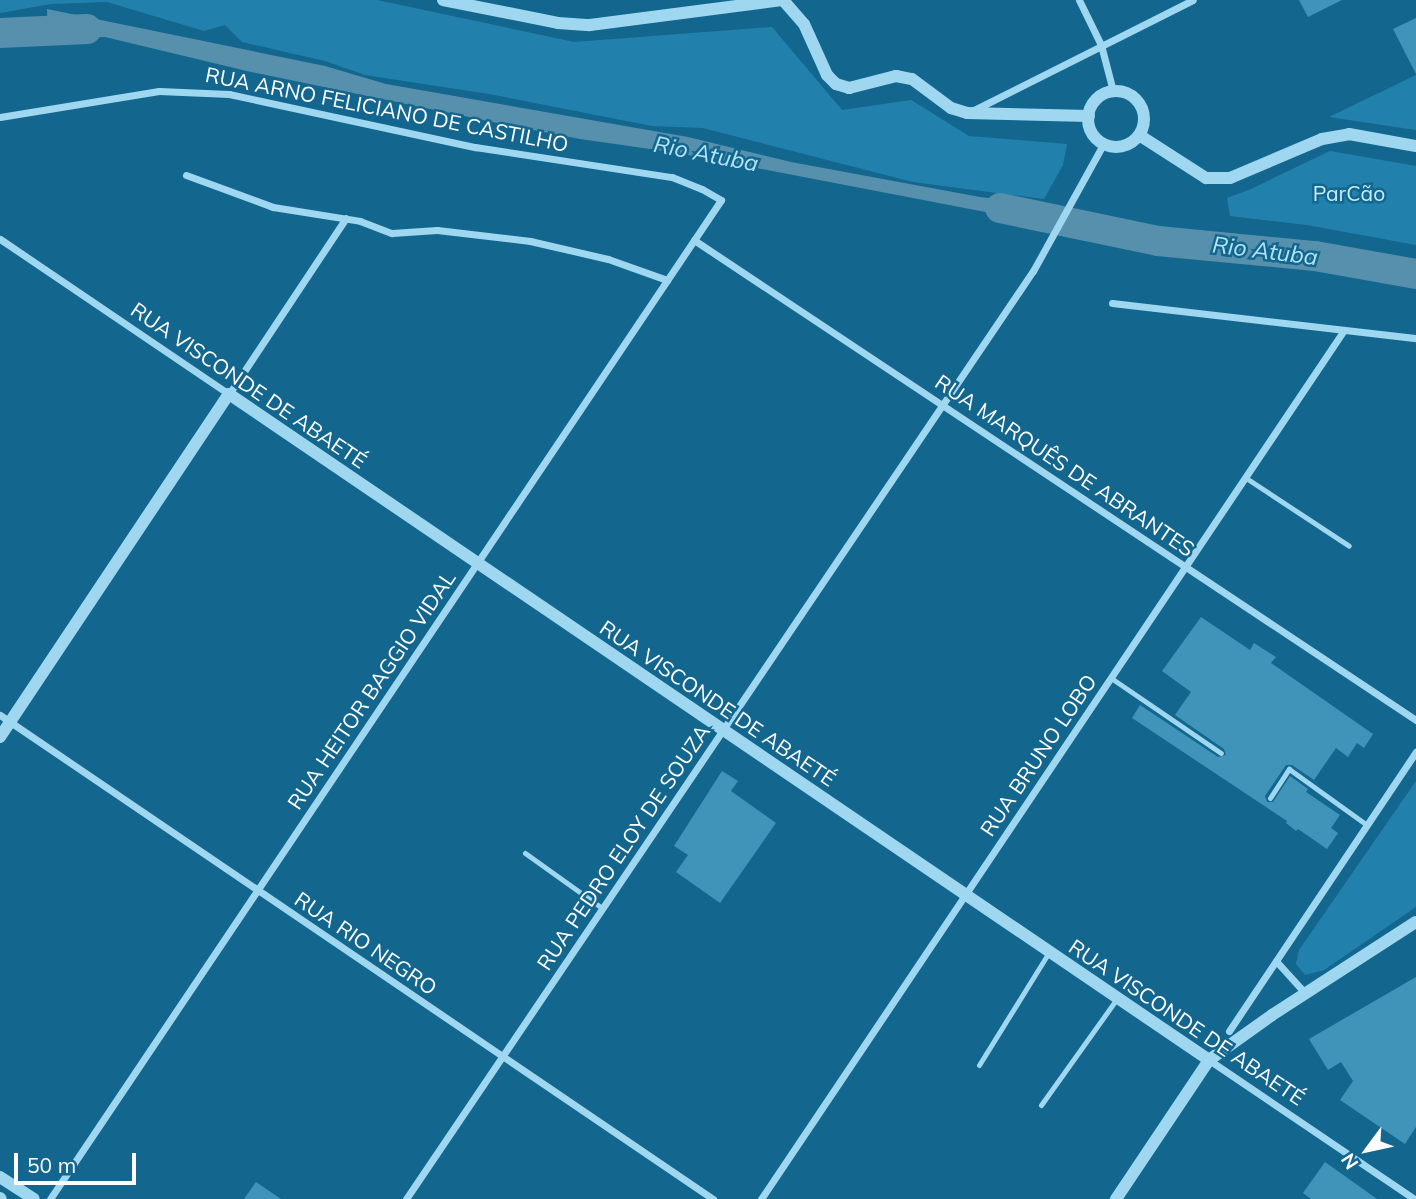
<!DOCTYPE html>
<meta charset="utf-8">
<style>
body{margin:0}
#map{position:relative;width:1416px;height:1199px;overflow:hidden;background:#13678f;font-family:Mulish,sans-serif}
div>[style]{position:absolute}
.green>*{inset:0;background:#2281ac}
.water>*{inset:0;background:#5690ac}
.river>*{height:30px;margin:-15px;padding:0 15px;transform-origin:15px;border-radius:15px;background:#5690ac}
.building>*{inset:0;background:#4094ba}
.service>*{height:5px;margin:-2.5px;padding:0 2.5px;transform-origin:2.5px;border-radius:2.5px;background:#9fd7f1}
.minor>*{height:7px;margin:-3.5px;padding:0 3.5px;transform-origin:3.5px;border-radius:3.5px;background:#9fd7f1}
.tertiary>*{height:12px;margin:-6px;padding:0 6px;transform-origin:6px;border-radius:6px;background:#9fd7f1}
.tertiary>.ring{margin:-6px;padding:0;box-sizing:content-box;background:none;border:12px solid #9fd7f1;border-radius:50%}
span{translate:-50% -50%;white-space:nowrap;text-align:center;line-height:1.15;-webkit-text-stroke:5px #13678f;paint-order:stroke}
.street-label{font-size:21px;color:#fff}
.park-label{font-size:21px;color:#c6ebfc}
.water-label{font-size:23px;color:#b3e3f9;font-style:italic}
.north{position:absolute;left:1332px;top:1115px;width:70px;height:70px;-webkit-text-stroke:5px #13678f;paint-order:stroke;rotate:237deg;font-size:19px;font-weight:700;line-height:28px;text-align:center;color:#fff}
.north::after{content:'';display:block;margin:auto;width:24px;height:32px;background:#fff;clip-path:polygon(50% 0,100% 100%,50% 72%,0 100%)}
.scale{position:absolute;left:14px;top:1153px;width:122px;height:32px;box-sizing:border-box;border:4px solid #fff;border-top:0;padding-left:9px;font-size:21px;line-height:24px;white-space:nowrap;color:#fff;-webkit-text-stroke:5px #13678f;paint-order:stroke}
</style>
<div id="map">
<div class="green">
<div style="clip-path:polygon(0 0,377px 0,574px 42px,772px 27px,842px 110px,911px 100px,969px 136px,1067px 144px,1063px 165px,1044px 199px,913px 182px,703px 128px,652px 126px,489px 94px,365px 75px,325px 61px,242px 42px,225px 25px,204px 31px,107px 2px,51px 4px,0 13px)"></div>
<div style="clip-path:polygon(1416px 75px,1416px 130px,1329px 117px)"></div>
<div style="clip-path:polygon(1330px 151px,1416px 166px,1416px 245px,1307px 225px,1230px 216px,1227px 198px,1251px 189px)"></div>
<div style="clip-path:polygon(1416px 781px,1416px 907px,1324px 970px,1305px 975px,1296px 964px,1299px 950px)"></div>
</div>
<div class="water">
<div style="clip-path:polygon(47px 9px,325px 66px,386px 84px,688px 137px,791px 162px,980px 197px,1046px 205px,1033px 221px,678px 153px,580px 139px,493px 122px,251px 72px,105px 37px,48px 38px)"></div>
</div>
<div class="river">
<div style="left:0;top:33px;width:87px;rotate:-2.6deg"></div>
<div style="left:1000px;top:208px;width:161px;rotate:11.8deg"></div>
<div style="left:1158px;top:241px;width:158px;rotate:5.5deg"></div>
<div style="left:1315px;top:256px;width:103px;rotate:10.1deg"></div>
</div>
<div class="building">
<div style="clip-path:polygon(1299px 0,1342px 0,1308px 17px)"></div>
<div style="clip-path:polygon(1416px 18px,1416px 74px,1393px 29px)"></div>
<div style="clip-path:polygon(1201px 617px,1250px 650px,1254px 643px,1276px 657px,1271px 663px,1373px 734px,1364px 748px,1357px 743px,1348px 757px,1336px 748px,1314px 780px,1292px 765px,1286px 765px,1265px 796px,1267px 802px,1273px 802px,1290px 776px,1308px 789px,1306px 792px,1340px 815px,1331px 828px,1338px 833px,1327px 849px,1298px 829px,1296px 831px,1286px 823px,1287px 821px,1132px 718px,1140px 705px,1218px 757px,1226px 755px,1224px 749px,1175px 715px,1191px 692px,1162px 671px)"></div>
<div style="clip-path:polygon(722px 771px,738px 781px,731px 791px,776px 823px,720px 903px,676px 872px,688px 855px,674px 846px)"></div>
<div style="clip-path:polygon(1416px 977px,1416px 1127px,1405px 1144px,1340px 1100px,1353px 1081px,1341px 1062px,1328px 1070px,1309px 1039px)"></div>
<div style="clip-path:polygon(1325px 1162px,1377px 1199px,1311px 1199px,1303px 1193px)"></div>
<div style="clip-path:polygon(256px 1182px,281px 1199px,244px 1199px)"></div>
</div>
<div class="service">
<div style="left:1246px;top:478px;width:123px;rotate:33.4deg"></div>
<div style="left:1111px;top:678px;width:133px;rotate:34.3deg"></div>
<div style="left:1270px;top:798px;width:35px;rotate:-57deg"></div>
<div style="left:1289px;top:769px;width:96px;rotate:35.7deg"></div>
<div style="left:525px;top:853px;width:95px;rotate:35.5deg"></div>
<div style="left:979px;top:1065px;width:133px;rotate:-58.2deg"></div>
<div style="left:1041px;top:1105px;width:129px;rotate:-54.5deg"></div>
</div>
<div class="minor">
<div style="left:1079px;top:0;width:50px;rotate:63.9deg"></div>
<div style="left:1101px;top:45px;width:48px;rotate:75.4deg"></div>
<div style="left:972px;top:111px;width:247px;rotate:-26.7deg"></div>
<div style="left:0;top:117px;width:161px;rotate:-9.3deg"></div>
<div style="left:159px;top:91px;width:70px;rotate:2.5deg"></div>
<div style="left:229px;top:94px;width:252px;rotate:12.2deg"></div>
<div style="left:475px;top:147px;width:199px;rotate:8.7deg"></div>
<div style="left:672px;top:177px;width:32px;rotate:22deg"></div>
<div style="left:702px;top:189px;width:22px;rotate:30deg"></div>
<div style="left:721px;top:200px;width:1203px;rotate:123.89deg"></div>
<div style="left:186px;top:175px;width:93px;rotate:20.2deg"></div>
<div style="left:273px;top:207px;width:88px;rotate:9.1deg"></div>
<div style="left:360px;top:221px;width:34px;rotate:21deg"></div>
<div style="left:392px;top:233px;width:45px;rotate:-3.8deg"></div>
<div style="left:437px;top:230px;width:94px;rotate:6.7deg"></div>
<div style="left:530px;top:241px;width:80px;rotate:13deg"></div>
<div style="left:608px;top:259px;width:63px;rotate:19.6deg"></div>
<div style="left:0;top:239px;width:277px;rotate:34.1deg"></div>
<div style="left:229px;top:394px;width:211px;rotate:-56.4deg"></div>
<div style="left:694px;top:240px;width:867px;rotate:33.62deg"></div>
<div style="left:1112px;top:303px;width:306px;rotate:6.6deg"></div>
<div style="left:0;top:715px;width:862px;rotate:34.17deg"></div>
<div style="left:1276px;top:961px;width:43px;rotate:47.8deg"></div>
<div style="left:1229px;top:1031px;width:336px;rotate:-56.2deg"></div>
<div style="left:1209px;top:1060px;width:248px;rotate:34.1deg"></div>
<div style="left:406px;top:1199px;width:1120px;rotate:-55.96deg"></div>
<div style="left:1033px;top:271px;width:146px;rotate:-61deg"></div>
<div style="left:761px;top:1199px;width:1046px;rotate:-56.14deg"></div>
</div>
<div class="tertiary">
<div style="left:443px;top:0;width:117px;rotate:11.3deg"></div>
<div style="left:558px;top:23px;width:32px;rotate:4deg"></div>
<div style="left:590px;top:25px;width:195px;rotate:-7.4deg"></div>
<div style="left:783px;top:0;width:32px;rotate:49deg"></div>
<div style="left:804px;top:24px;width:56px;rotate:65.7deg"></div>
<div style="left:827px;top:75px;width:13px;rotate:45deg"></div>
<div style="left:836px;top:84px;width:14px;rotate:17deg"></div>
<div style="left:849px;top:88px;width:49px;rotate:-14.3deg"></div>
<div style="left:896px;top:76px;width:16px;rotate:11deg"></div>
<div style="left:912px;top:79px;width:49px;rotate:36.6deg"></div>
<div style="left:951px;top:108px;width:17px;rotate:17deg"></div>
<div style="left:967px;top:113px;width:122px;rotate:1.4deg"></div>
<div class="ring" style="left:1088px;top:91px;width:44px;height:44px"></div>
<div style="left:1139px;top:135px;width:80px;rotate:32.7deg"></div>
<div style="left:1206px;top:178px;width:24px"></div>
<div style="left:1230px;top:178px;width:100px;rotate:-23deg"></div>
<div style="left:1322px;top:139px;width:27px;rotate:-10deg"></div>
<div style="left:1349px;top:134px;width:68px;rotate:10.2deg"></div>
<div style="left:0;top:737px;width:412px;rotate:-56.3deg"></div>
<div style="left:229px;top:394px;width:1185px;rotate:34.2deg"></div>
<div style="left:0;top:1177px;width:40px;rotate:32.9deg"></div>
<div style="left:0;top:1198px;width:1px;rotate:45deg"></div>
<div style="left:1116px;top:1199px;width:167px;rotate:-56.2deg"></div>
<div style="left:1209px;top:1060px;width:77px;rotate:-35.5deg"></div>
<div style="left:1272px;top:1015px;width:171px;rotate:-32.9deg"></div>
</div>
<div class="street-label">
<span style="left:387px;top:109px;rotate:11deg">RUA ARNO FELICIANO DE CASTILHO</span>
<span style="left:249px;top:385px;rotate:34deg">RUA VISCONDE DE ABAETÉ</span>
<span style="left:1065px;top:465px;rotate:34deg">RUA MARQUÊS DE ABRANTES</span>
<span style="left:371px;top:690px;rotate:-56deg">RUA HEITOR BAGGIO VIDAL</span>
<span style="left:718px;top:703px;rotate:34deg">RUA VISCONDE DE ABAETÉ</span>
<span style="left:1038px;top:755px;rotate:-56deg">RUA BRUNO LOBO</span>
<span style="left:623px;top:847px;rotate:-56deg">RUA PEDRO ELOY DE SOUZA</span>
<span style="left:366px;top:943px;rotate:34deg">RUA RIO NEGRO</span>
<span style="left:1187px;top:1022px;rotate:34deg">RUA VISCONDE DE ABAETÉ</span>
</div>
<div class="park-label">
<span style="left:1349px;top:193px">ParCão</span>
</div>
<div class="water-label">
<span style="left:706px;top:154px;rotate:11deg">Rio Atuba</span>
<span style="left:1265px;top:251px;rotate:7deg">Rio Atuba</span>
</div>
<div class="north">N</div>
<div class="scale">50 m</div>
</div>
